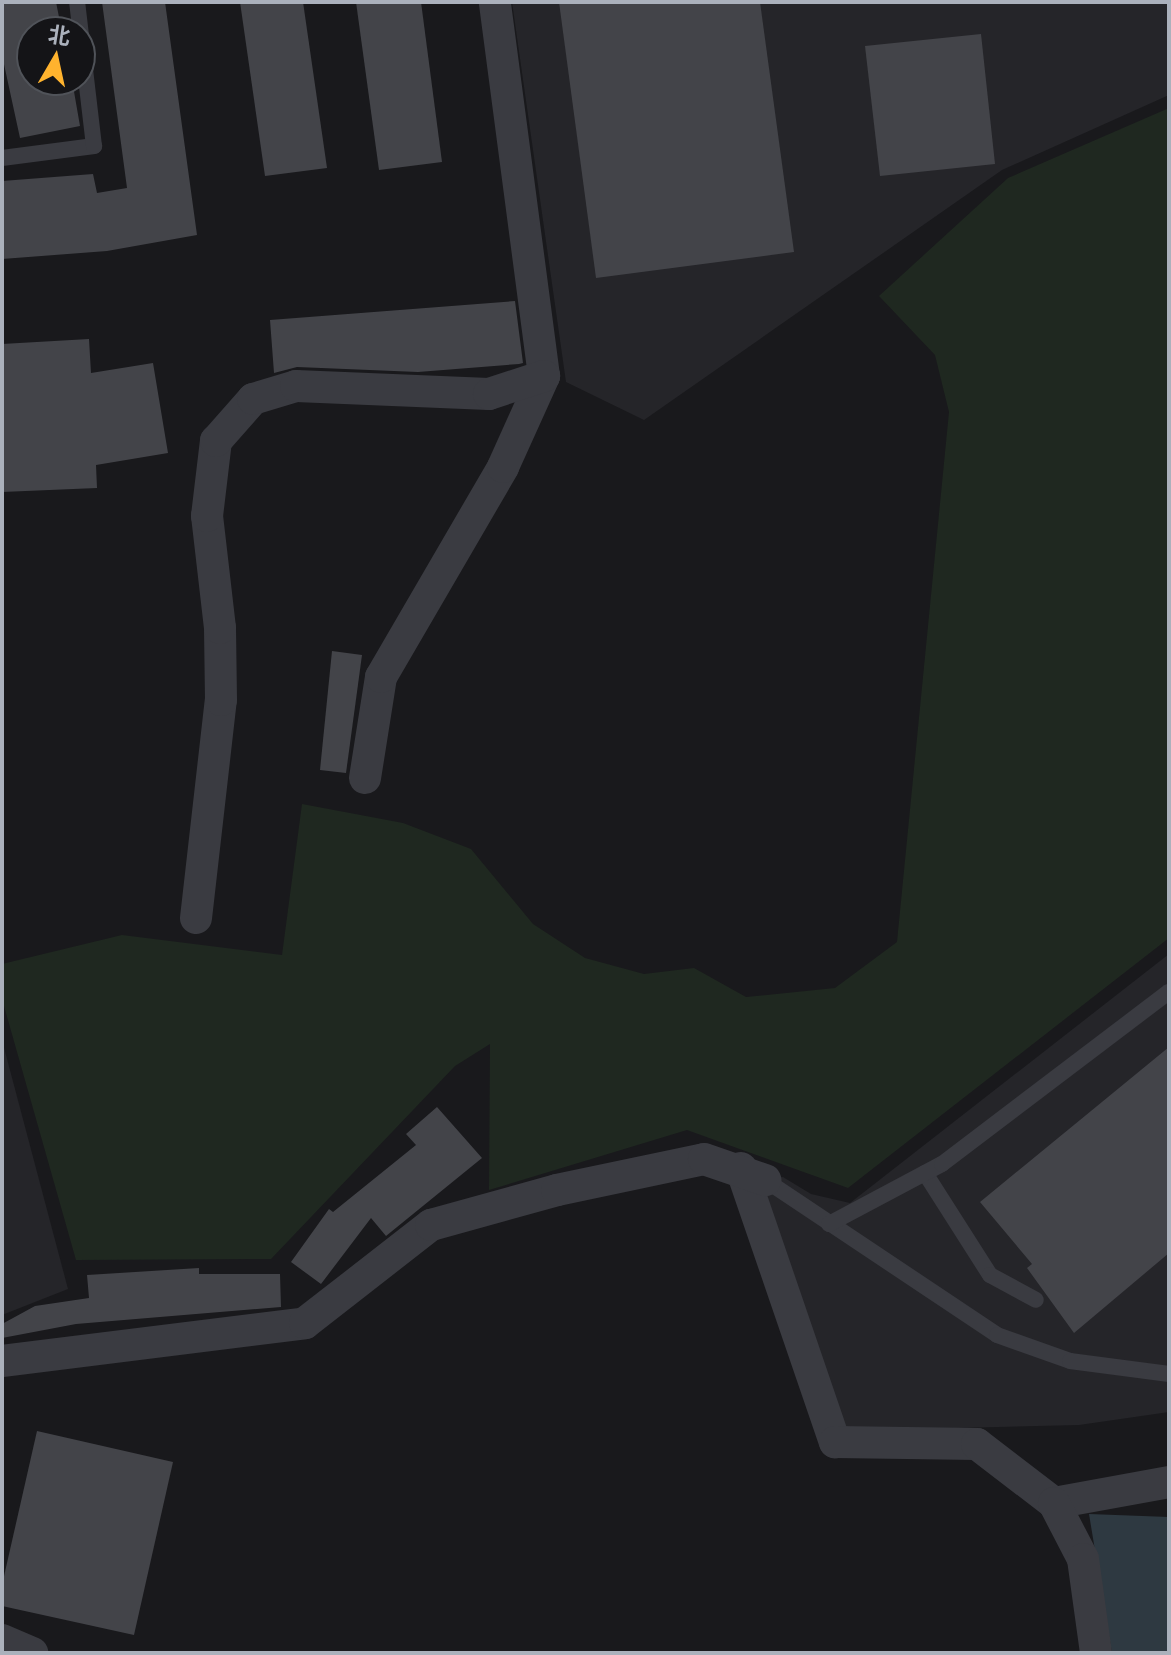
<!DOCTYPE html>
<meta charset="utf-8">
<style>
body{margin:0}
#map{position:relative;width:1171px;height:1655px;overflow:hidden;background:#19191c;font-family:Barlow,"Noto Sans SC",sans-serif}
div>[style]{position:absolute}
.built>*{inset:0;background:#252529}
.green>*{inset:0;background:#1f2820}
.water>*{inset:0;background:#2e3941}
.building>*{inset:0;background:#434449}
.service>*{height:16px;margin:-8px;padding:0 8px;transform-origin:8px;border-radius:8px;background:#3a3b41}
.minor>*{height:32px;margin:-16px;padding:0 16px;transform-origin:16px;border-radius:16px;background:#3a3b41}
span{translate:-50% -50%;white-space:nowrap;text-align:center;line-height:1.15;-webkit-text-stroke:7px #141417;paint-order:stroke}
.frame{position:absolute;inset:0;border:4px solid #abb1bc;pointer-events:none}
.north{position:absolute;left:16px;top:16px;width:80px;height:80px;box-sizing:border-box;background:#141417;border:2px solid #505359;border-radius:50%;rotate:9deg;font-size:22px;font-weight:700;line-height:32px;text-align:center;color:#abb1bc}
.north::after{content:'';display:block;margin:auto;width:28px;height:36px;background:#ffb32e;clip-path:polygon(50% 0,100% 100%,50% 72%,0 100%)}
</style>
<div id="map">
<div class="built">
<div style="clip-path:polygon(512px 2px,1169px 2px,1169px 95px,1002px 170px,644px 420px,566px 382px)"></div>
<div style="clip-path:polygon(1169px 954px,1169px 1412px,1079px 1425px,837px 1431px,747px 1184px,783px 1177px,811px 1194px,850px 1203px)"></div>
<div style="clip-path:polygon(2px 1040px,68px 1289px,2px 1315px)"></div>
</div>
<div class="green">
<div style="clip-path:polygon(1169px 108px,1169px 938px,848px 1188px,687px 1130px,489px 1190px,490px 1044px,455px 1066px,271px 1259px,76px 1260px,2px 999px,2px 964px,122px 935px,282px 955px,302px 804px,403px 823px,471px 849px,533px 924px,585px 958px,644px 974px,694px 968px,746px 997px,835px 988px,897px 942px,949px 412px,935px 355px,879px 296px,1008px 178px)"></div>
</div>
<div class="water">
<div style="clip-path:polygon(1089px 1514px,1169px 1517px,1169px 1653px,1112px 1653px)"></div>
</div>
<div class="building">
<div style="clip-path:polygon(2px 2px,56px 2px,62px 32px,32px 32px,32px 80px,72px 80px,80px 126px,20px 138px,2px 55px)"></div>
<div style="clip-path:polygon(102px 2px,165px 2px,197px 235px,107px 251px,2px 259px,2px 181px,93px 174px,97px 193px,127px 188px)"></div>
<div style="clip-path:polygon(240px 2px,303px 2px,327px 168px,265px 176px)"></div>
<div style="clip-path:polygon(356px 2px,421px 2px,442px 162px,379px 170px)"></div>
<div style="clip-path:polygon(559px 2px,760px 2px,794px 252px,596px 278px)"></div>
<div style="clip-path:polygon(981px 34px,995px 164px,880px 176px,865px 46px)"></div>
<div style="clip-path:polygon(515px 301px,523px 363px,519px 364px,418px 372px,297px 367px,274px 373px,270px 320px)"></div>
<div style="clip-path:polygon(89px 339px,91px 373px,153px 363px,168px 453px,96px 465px,97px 488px,2px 492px,2px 344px)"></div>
<div style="clip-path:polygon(332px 651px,362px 655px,346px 773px,320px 770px)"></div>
<div style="clip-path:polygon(1169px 1047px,1169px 1253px,1074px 1333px,1027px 1268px,1032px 1264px,980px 1202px)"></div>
<div style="clip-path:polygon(437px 1107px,482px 1158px,386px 1236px,371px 1218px,321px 1284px,291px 1262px,329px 1209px,333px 1212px,416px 1145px,406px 1134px)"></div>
<div style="clip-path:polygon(199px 1268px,199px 1274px,280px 1274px,281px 1307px,76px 1324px,2px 1338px,2px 1324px,35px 1306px,89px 1298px,87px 1275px)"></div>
<div style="clip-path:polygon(37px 1431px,173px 1462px,134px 1635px,2px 1606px,2px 1585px)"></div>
</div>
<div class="service">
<div style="left:2px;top:158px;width:93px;rotate:-7.4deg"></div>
<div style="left:94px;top:146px;width:145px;rotate:-96.7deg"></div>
<div style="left:925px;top:1173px;width:121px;rotate:57.5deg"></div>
<div style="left:990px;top:1275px;width:52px;rotate:28.5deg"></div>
<div style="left:765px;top:1180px;width:279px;rotate:33.7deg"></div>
<div style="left:997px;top:1335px;width:77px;rotate:19.6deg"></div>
<div style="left:1070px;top:1361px;width:100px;rotate:7.5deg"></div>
<div style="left:829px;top:1224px;width:128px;rotate:-28deg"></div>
<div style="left:942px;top:1164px;width:285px;rotate:-37.2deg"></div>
</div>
<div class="minor">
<div style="left:365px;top:778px;width:102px;rotate:-81deg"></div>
<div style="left:381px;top:677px;width:243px;rotate:-59.8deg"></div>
<div style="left:503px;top:467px;width:100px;rotate:-65.7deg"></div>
<div style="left:544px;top:376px;width:377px;rotate:-97.5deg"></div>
<div style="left:196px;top:918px;width:219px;rotate:-83.5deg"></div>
<div style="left:221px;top:700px;width:72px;rotate:-90.8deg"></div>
<div style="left:220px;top:628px;width:113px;rotate:-96.6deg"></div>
<div style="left:207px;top:516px;width:76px;rotate:-83.2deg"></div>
<div style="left:216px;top:441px;width:56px;rotate:-48.6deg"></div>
<div style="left:253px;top:399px;width:45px;rotate:-16.8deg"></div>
<div style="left:296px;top:386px;width:193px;rotate:2.4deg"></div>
<div style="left:489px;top:394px;width:58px;rotate:-18.1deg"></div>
<div style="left:741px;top:1168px;width:290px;rotate:71.1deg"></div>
<div style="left:835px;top:1442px;width:142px;rotate:0.8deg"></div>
<div style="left:977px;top:1444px;width:97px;rotate:37.5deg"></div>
<div style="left:1054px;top:1503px;width:117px;rotate:-10.3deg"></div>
<div style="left:2px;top:1361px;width:305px;rotate:-7.1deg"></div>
<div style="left:305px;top:1323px;width:160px;rotate:-37.9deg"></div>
<div style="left:431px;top:1225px;width:131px;rotate:-15.5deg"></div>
<div style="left:557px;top:1190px;width:150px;rotate:-11.9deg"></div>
<div style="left:704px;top:1159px;width:65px;rotate:19deg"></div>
<div style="left:1054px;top:1503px;width:63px;rotate:62.6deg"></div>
<div style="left:1083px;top:1559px;width:95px;rotate:82.1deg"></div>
<div style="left:2px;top:1640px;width:33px;rotate:23deg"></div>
</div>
<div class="frame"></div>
<div class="north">北</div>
</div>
